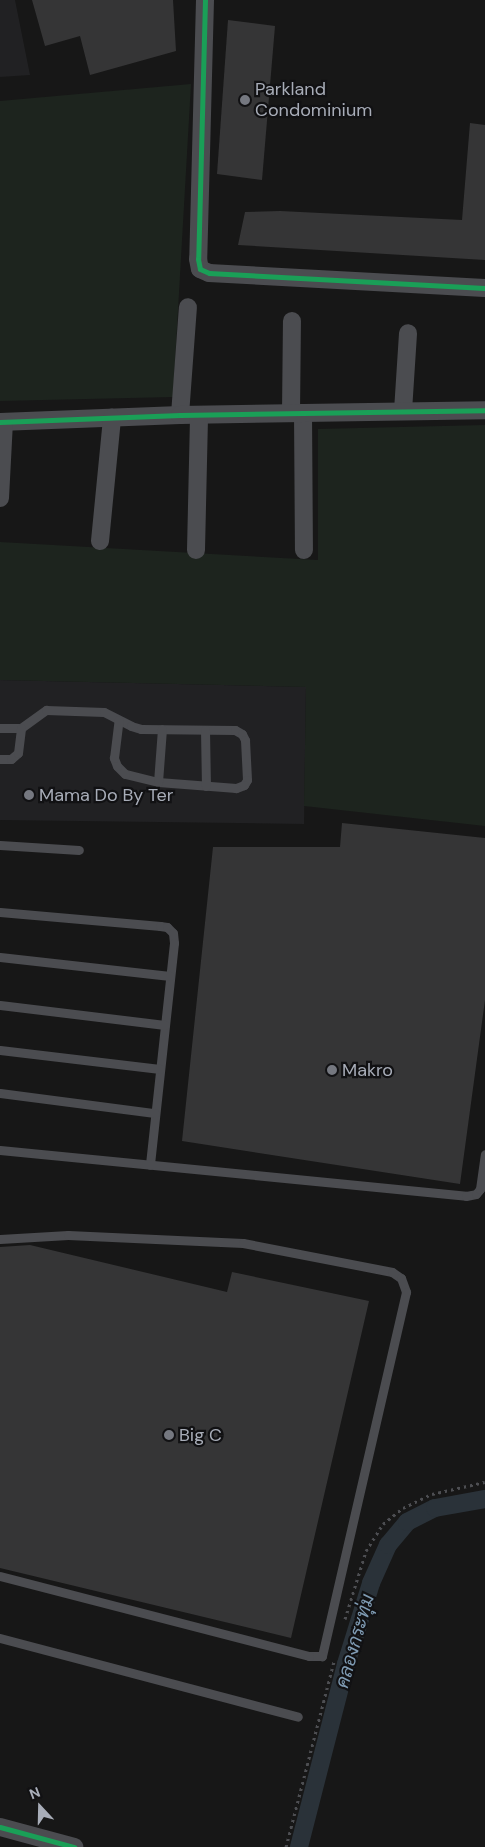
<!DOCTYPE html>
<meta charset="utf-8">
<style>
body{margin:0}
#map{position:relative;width:485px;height:1847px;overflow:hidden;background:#171717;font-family:"DM Sans",Sarabun,sans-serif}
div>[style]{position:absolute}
.built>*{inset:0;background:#212123}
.green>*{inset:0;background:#1d241e}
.canal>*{height:18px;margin:-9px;padding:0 9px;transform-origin:9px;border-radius:9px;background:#2a3239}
.building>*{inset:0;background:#353536}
.path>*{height:3px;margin-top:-1.5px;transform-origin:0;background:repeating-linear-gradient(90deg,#4d4e52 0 2.5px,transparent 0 6.5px)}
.service>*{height:9px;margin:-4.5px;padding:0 4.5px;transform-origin:4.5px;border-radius:4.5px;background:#4b4c50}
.minor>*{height:18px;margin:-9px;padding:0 9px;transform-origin:9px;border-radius:9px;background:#4b4c50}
.cycleway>*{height:5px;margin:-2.5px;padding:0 2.5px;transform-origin:2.5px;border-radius:2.5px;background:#1a9f57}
.dots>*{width:14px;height:14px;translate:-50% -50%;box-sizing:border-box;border:2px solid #111113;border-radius:50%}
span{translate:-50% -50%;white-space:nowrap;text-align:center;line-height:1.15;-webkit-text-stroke:4.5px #111113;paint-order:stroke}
.poi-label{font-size:18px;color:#a8adb8}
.left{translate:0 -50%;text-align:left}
.water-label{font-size:19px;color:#7f9bb3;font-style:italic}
.north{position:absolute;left:15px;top:1782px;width:50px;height:50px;-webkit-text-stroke:4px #111113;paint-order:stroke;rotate:339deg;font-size:14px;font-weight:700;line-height:20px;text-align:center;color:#a8adb8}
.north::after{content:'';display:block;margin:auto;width:18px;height:22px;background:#a8adb8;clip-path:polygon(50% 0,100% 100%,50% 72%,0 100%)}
</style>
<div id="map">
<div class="built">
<div style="clip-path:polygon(0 0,15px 0,30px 75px,0 77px)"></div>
<div style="clip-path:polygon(0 680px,306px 687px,304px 824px,0 820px)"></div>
</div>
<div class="green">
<div style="clip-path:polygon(191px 84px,173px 397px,0 401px,0 101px)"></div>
<div style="clip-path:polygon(485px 425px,485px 826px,304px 806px,306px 687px,0 680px,0 542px,318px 560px,318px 429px)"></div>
</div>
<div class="canal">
<div style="left:299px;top:1847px;width:189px;rotate:-75.6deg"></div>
<div style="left:346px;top:1664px;width:85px;rotate:-72.8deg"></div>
<div style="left:371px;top:1583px;width:42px;rotate:-65.9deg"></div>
<div style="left:388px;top:1545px;width:30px;rotate:-50deg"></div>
<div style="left:407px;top:1522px;width:31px;rotate:-27deg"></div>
<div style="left:435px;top:1508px;width:51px;rotate:-10.2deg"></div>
</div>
<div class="building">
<div style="clip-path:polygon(32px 0,173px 0,176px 51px,90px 75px,80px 36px,45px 46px)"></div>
<div style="clip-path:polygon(228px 20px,275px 26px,262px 180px,217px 174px)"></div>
<div style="clip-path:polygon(470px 123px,485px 125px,485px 260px,238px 245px,245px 212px,280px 211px,462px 220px)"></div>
<div style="clip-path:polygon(342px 823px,485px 838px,485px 1000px,460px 1184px,182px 1141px,213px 847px,340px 847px)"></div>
<div style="clip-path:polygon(30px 1245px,227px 1292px,232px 1272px,369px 1301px,291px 1638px,0 1568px,0 1247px)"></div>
</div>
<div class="path">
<div style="left:345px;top:1619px;width:71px;rotate:-72.8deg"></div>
<div style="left:366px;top:1551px;width:32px;rotate:-58deg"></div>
<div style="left:383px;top:1524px;width:26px;rotate:-39deg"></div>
<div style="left:403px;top:1508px;width:32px;rotate:-26deg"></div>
<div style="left:432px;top:1494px;width:54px;rotate:-12.8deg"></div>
<div style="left:286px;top:1847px;width:192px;rotate:-75.5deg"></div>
</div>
<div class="service">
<div style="left:0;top:728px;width:21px"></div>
<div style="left:21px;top:728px;width:31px;rotate:-36deg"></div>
<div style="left:46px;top:710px;width:58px;rotate:2deg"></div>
<div style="left:104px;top:712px;width:30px;rotate:27deg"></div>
<div style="left:131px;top:726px;width:10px;rotate:17deg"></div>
<div style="left:141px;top:729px;width:94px;rotate:0.6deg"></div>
<div style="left:235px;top:730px;width:8px;rotate:30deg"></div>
<div style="left:242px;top:734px;width:7px;rotate:63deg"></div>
<div style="left:245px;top:740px;width:40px;rotate:87.1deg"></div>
<div style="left:247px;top:780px;width:6px;rotate:121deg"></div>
<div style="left:244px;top:785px;width:9px;rotate:159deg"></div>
<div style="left:236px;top:788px;width:78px;rotate:-175.6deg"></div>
<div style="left:158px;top:782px;width:34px;rotate:-166deg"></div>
<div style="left:125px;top:774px;width:11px;rotate:-135deg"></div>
<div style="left:117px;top:766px;width:9px;rotate:-111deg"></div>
<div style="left:114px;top:758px;width:38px;rotate:-83deg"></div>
<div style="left:205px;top:730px;width:56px;rotate:89deg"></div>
<div style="left:0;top:759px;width:11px"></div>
<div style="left:11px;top:759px;width:9px;rotate:-41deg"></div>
<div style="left:18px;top:753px;width:25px;rotate:-83deg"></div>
<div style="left:158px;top:782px;width:53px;rotate:-85.7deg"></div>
<div style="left:0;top:845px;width:79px;rotate:3.6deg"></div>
<div style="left:0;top:912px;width:161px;rotate:5deg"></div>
<div style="left:160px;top:926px;width:7px;rotate:8deg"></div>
<div style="left:167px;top:927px;width:8px;rotate:45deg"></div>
<div style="left:173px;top:933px;width:10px;rotate:84deg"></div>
<div style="left:174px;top:943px;width:223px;rotate:96.2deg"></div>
<div style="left:0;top:957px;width:171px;rotate:6.4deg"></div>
<div style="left:0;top:1005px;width:166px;rotate:6.9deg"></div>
<div style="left:0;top:1050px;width:161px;rotate:6.8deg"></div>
<div style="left:0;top:1093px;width:156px;rotate:7.4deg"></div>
<div style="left:0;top:1150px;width:468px;rotate:5.6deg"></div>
<div style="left:466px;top:1196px;width:10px;rotate:-11deg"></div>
<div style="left:476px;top:1194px;width:6px;rotate:-51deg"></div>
<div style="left:480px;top:1189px;width:35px;rotate:-82deg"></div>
<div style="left:0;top:1239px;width:68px;rotate:-3.4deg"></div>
<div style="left:68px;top:1235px;width:175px;rotate:2.6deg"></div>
<div style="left:243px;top:1243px;width:152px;rotate:11deg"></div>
<div style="left:392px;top:1272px;width:11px;rotate:34deg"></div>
<div style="left:401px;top:1278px;width:15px;rotate:70deg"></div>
<div style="left:406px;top:1292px;width:374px;rotate:103deg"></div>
<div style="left:322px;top:1656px;width:13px;rotate:180deg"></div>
<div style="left:309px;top:1656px;width:319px;rotate:-165.5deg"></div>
<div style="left:0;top:1638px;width:308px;rotate:14.8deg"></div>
</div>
<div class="minor">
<div style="left:205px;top:0;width:259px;rotate:91.5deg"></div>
<div style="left:198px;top:259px;width:10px;rotate:79deg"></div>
<div style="left:200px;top:269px;width:10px;rotate:24deg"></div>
<div style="left:209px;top:273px;width:276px;rotate:3.1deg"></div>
<div style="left:403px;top:411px;width:78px;rotate:-86.3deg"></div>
<div style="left:291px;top:413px;width:92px;rotate:-89.4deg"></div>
<div style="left:303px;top:413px;width:137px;rotate:89.6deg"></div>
<div style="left:180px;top:415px;width:108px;rotate:-85.8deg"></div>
<div style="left:0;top:422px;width:180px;rotate:-2.2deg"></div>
<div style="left:180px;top:415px;width:305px;rotate:-0.9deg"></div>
<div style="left:0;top:498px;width:76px;rotate:-87deg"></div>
<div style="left:100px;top:541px;width:124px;rotate:-84.4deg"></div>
<div style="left:196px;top:550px;width:135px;rotate:-88.7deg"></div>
<div style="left:0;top:1827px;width:77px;rotate:15.1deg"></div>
</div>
<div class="cycleway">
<div style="left:205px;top:0;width:259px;rotate:91.5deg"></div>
<div style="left:198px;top:259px;width:10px;rotate:79deg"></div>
<div style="left:200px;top:269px;width:10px;rotate:24deg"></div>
<div style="left:209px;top:273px;width:276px;rotate:3.1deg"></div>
<div style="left:0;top:422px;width:180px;rotate:-2.2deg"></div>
<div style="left:180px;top:415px;width:305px;rotate:-0.9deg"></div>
<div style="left:0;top:1827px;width:77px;rotate:15.1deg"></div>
</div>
<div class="dots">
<div style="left:245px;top:100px;background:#757880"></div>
<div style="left:29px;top:795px;background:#757880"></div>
<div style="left:332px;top:1070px;background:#757880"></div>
<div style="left:169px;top:1435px;background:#757880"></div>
</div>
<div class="poi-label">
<span class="left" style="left:255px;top:100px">Parkland<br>Condominium</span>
<span class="left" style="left:39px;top:795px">Mama Do By Ter</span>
<span class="left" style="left:342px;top:1070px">Makro</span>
<span class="left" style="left:179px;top:1435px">Big C</span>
</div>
<div class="water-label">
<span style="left:355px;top:1641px;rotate:-74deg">คลองกระทุ่ม</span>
</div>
<div class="north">N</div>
</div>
